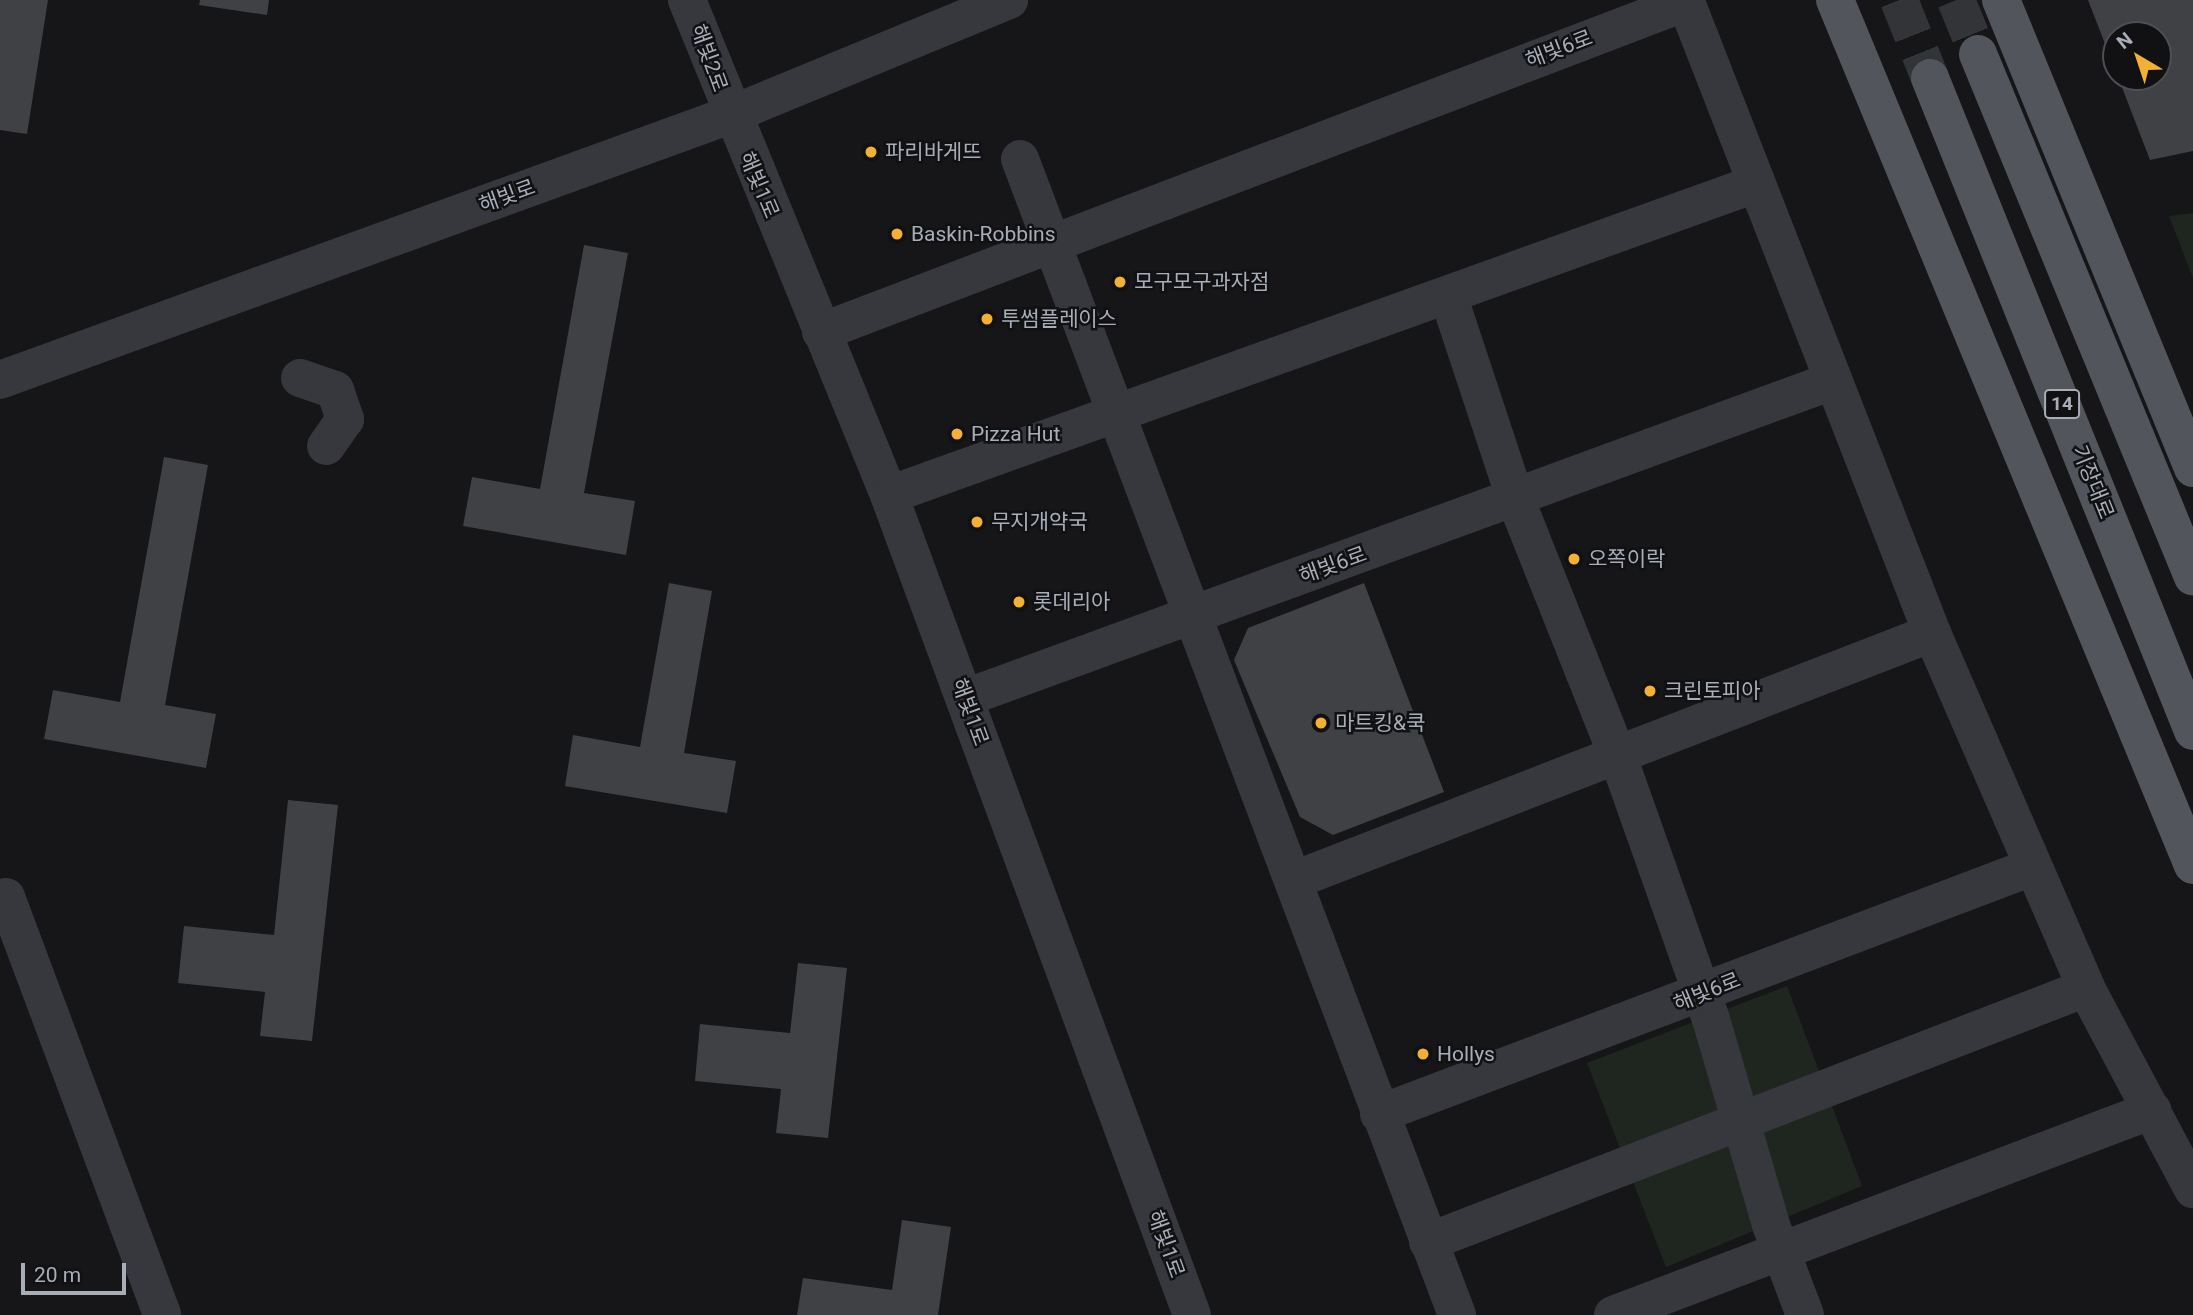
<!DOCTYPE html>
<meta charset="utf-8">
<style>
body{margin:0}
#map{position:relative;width:2193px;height:1315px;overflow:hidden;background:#161618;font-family:Roboto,"Noto Sans KR",sans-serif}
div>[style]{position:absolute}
.green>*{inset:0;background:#1e261f}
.building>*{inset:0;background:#404145}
.major-tunnel>*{height:38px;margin-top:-19px;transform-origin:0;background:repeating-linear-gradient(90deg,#333438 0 38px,transparent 0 57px)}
.minor>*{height:38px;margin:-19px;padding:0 19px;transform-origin:19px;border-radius:19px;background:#37383d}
.major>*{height:38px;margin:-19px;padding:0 19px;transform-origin:19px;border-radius:19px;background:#53555c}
.dots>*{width:19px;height:19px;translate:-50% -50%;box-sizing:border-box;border:4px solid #111113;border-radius:50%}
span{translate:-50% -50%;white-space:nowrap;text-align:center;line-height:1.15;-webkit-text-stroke:5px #111113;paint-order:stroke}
.shield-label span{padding:2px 5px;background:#111113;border:2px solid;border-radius:5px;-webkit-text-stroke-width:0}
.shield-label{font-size:19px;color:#a8adb8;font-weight:700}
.street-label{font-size:21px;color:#a8adb8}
.poi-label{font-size:21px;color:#a8adb8}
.left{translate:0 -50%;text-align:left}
.north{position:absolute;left:2102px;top:21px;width:70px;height:70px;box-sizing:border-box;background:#111113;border:2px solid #4d4f55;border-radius:50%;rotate:321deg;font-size:19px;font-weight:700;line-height:28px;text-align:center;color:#a8adb8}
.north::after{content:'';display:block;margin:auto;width:24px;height:32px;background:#f2b134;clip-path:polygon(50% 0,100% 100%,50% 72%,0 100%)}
.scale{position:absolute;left:21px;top:1263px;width:105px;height:32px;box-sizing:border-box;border:4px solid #a8adb8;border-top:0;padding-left:9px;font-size:21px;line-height:24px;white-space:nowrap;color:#a8adb8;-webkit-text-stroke:5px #111113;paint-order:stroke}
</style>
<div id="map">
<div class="green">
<div style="clip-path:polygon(2193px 213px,2193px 278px,2169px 216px)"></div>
<div style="clip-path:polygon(1787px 986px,1862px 1186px,1666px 1267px,1587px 1063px)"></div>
</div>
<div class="building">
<div style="clip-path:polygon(0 0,48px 0,27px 134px,0 130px)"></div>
<div style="clip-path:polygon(200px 0,269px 0,267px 15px,199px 5px)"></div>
<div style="clip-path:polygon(2088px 0,2193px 0,2193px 151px,2150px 160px,2118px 77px,2158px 77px,2158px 35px,2116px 35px,2116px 72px)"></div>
<div style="clip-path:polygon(584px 245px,628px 253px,584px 493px,635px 501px,626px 555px,463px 526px,472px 477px,540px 489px)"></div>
<div style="clip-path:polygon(164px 457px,208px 465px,165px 705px,216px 714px,206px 768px,44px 739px,53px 690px,120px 702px)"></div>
<div style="clip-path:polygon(669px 583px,712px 591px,684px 753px,736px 761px,727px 813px,565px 786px,573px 735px,640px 747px)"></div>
<div style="clip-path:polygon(1364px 583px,1444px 792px,1333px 835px,1300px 817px,1234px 660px,1248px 628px)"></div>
<div style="clip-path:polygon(288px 800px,338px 805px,312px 1041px,260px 1036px,265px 992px,178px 983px,184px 926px,274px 935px)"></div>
<div style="clip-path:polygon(798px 963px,847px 968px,828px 1138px,776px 1133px,781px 1089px,695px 1081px,700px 1024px,790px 1033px)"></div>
<div style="clip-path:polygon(902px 1220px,951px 1227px,938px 1315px,797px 1315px,803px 1278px,892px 1290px)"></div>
</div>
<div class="major-tunnel">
<div style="left:1899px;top:0;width:84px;rotate:68.3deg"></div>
<div style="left:1956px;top:0;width:58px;rotate:67.8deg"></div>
</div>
<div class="minor">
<div style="left:687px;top:0;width:535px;rotate:67.8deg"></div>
<div style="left:889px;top:495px;width:874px;rotate:69.72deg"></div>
<div style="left:1020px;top:159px;width:1236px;rotate:69.29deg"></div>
<div style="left:1449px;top:298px;width:211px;rotate:71.7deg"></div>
<div style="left:1515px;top:498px;width:276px;rotate:68.3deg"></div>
<div style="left:1617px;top:754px;width:278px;rotate:70.5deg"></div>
<div style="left:1710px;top:1016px;width:218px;rotate:73.7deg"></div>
<div style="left:1771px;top:1225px;width:96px;rotate:69.3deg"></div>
<div style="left:821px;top:332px;width:926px;rotate:-20.88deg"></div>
<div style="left:1686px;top:2px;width:677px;rotate:68.7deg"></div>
<div style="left:1932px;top:633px;width:387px;rotate:66.5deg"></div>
<div style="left:2086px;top:988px;width:228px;rotate:62deg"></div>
<div style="left:300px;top:378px;width:37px;rotate:19deg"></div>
<div style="left:335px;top:390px;width:31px;rotate:71deg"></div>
<div style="left:345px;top:419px;width:33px;rotate:125deg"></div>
<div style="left:0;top:380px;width:777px;rotate:-19.95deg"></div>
<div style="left:730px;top:115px;width:302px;rotate:-22.4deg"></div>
<div style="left:889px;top:495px;width:920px;rotate:-19.75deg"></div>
<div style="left:965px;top:698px;width:923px;rotate:-20.08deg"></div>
<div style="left:1297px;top:879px;width:681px;rotate:-21.18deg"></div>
<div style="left:6px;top:897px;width:446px;rotate:69.5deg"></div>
<div style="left:1379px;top:1114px;width:698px;rotate:-20.72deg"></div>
<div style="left:1428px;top:1242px;width:705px;rotate:-21.11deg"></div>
<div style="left:1613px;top:1315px;width:577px;rotate:-20.82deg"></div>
</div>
<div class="major">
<div style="left:1835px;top:0;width:936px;rotate:67.52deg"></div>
<div style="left:2001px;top:0;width:506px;rotate:67.69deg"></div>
<div style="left:1978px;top:54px;width:565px;rotate:67.65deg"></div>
<div style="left:1930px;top:78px;width:704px;rotate:68.06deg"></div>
</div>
<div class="dots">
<div style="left:871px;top:152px;background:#f2b134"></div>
<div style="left:897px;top:234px;background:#f2b134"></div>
<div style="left:1120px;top:282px;background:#f2b134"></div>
<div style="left:987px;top:319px;background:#f2b134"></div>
<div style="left:957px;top:434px;background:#f2b134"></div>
<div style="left:977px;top:522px;background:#f2b134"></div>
<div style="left:1574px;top:559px;background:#f2b134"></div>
<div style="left:1019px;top:602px;background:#f2b134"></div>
<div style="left:1650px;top:691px;background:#f2b134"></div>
<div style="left:1321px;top:723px;background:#f2b134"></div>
<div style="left:1423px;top:1054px;background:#f2b134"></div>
</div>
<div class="shield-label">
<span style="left:2062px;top:404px">14</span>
</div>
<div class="street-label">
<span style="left:1559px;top:49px;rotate:-21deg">해빛6로</span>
<span style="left:709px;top:58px;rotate:70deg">해빛2로</span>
<span style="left:759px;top:185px;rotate:67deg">해빛1로</span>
<span style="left:507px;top:196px;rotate:-20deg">해빛로</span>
<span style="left:2093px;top:482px;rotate:68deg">기장대로</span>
<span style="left:1333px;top:565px;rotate:-20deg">해빛6로</span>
<span style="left:970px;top:712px;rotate:70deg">해빛1로</span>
<span style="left:1707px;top:992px;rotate:-22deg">해빛6로</span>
<span style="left:1166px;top:1244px;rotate:70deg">해빛1로</span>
</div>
<div class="poi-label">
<span class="left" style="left:885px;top:152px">파리바게뜨</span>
<span class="left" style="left:911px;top:234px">Baskin-Robbins</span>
<span class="left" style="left:1134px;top:282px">모구모구과자점</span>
<span class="left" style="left:1001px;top:319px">투썸플레이스</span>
<span class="left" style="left:971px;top:434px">Pizza Hut</span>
<span class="left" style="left:991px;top:522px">무지개약국</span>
<span class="left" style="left:1588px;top:559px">오쪽이락</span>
<span class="left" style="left:1033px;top:602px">롯데리아</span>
<span class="left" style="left:1664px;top:691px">크린토피아</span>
<span class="left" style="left:1335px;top:723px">마트킹&amp;쿡</span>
<span class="left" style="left:1437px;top:1054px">Hollys</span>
</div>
<div class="north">N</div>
<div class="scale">20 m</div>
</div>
